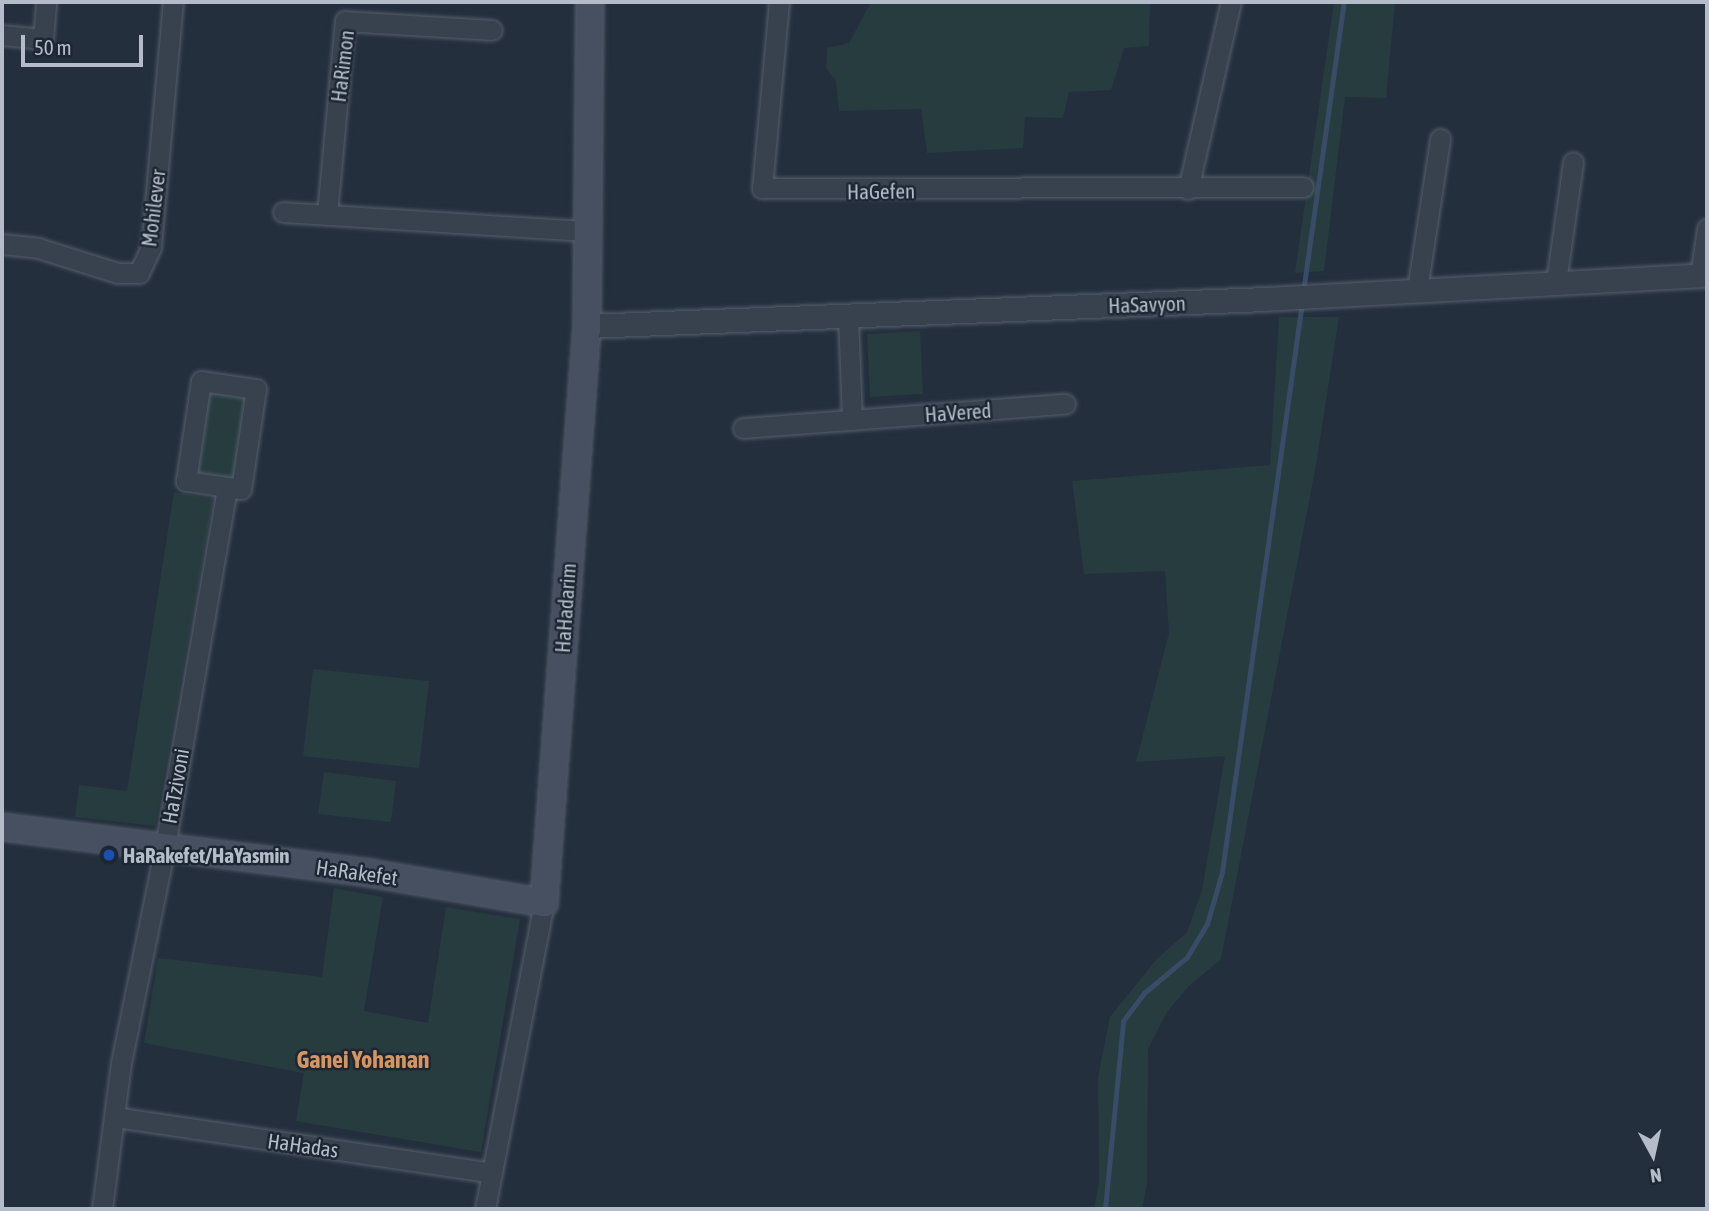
<!DOCTYPE html>
<style>
body{margin:0}
#map{position:relative;width:1709px;height:1211px;overflow:hidden;background:#242f3e;font-family:"Asap Condensed",sans-serif}
div>[style]{position:absolute}
.green>*{inset:0;background:#263c3f}
.stream>*{height:5px;margin:-2.5px;padding:0 2.5px;transform-origin:2.5px;border-radius:2.5px;background:#394c67}
.roads{filter:drop-shadow(0 0 2px #565f6c) drop-shadow(0 0 2px #565f6c)}
.minor>*{height:19px;margin:-9.5px;padding:0 9.5px;transform-origin:9.5px;border-radius:9.5px;background:#38414e}
.tertiary>*{height:23px;margin:-11.5px;padding:0 11.5px;transform-origin:11.5px;border-radius:11.5px;background:#38414e}
.secondary>*{height:26px;margin:-13px;padding:0 13px;transform-origin:13px;border-radius:13px;background:#465061}
.dots>*{width:19px;height:19px;translate:-50% -50%;box-sizing:border-box;border:4px solid #1d2633;border-radius:50%}
span{translate:-50% -50%;white-space:nowrap;text-align:center;line-height:1.15;-webkit-text-stroke:5px #1d2633;paint-order:stroke}
.street-label{font-size:21px;color:#b4bcc9}
.poi-label{font-size:21px;color:#b4bcc9;font-weight:700}
.left{translate:0 -50%;text-align:left}
.quarter-label{font-size:24px;color:#d59563;font-weight:700}
.frame{position:absolute;inset:0;border:4px solid #b4bcc9;pointer-events:none}
.north{position:absolute;left:1618px;top:1120px;width:70px;height:70px;-webkit-text-stroke:5px #1d2633;paint-order:stroke;rotate:172deg;font-size:19px;font-weight:700;line-height:28px;text-align:center;color:#b4bcc9}
.north::after{content:'';display:block;margin:auto;width:24px;height:32px;background:#b4bcc9;clip-path:polygon(50% 0,100% 100%,50% 72%,0 100%)}
.scale{position:absolute;left:21px;top:35px;width:122px;height:32px;box-sizing:border-box;border:4px solid #b4bcc9;border-top:0;padding-left:9px;font-size:21px;line-height:24px;white-space:nowrap;color:#b4bcc9;-webkit-text-stroke:5px #1d2633;paint-order:stroke}
</style>
<div id="map">
<div class="green">
<div style="clip-path:polygon(871px 2px,1150px 2px,1149px 46px,1124px 48px,1111px 90px,1069px 92px,1063px 118px,1025px 117px,1023px 148px,927px 153px,921px 109px,839px 111px,836px 81px,826px 68px,827px 48px,849px 43px)"></div>
<div style="clip-path:polygon(1334px 2px,1395px 2px,1386px 98px,1345px 97px,1324px 271px,1295px 273px)"></div>
<div style="clip-path:polygon(1279px 317px,1339px 317px,1316px 465px,1221px 959px,1189px 986px,1167px 1012px,1148px 1049px,1147px 1185px,1142px 1209px,1094px 1209px,1099px 1182px,1098px 1077px,1110px 1017px,1155px 961px,1187px 932px,1202px 890px,1225px 756px,1136px 762px,1169px 633px,1165px 571px,1084px 574px,1072px 481px,1270px 465px)"></div>
<div style="clip-path:polygon(920px 331px,923px 394px,870px 397px,867px 334px)"></div>
<div style="clip-path:polygon(208px 390px,246px 396px,234px 479px,196px 474px)"></div>
<div style="clip-path:polygon(174px 492px,213px 499px,155px 826px,75px 817px,79px 785px,127px 791px)"></div>
<div style="clip-path:polygon(313px 669px,429px 681px,419px 768px,303px 756px)"></div>
<div style="clip-path:polygon(324px 772px,396px 781px,391px 822px,318px 814px)"></div>
<div style="clip-path:polygon(334px 888px,383px 897px,364px 1011px,428px 1023px,446px 907px,520px 919px,481px 1152px,296px 1121px,304px 1073px,144px 1043px,158px 958px,322px 977px)"></div>
</div>
<div class="stream">
<div style="left:1303px;top:292px;width:293px;rotate:-82deg"></div>
<div style="left:1105px;top:1209px;width:189px;rotate:-84.5deg"></div>
<div style="left:1123px;top:1021px;width:35px;rotate:-53deg"></div>
<div style="left:1144px;top:993px;width:56px;rotate:-39.9deg"></div>
<div style="left:1187px;top:957px;width:39px;rotate:-59deg"></div>
<div style="left:1207px;top:924px;width:54px;rotate:-73.9deg"></div>
<div style="left:1222px;top:872px;width:576px;rotate:-82.01deg"></div>
</div>
<div class="roads">
<div class="minor">
<div style="left:779px;top:2px;width:187px;rotate:95.2deg"></div>
<div style="left:762px;top:188px;width:541px;rotate:-0.11deg"></div>
<div style="left:2px;top:35px;width:41px;rotate:5.6deg"></div>
<div style="left:43px;top:39px;width:37px;rotate:-85deg"></div>
<div style="left:1188px;top:189px;width:192px;rotate:-77.1deg"></div>
<div style="left:283px;top:212px;width:305px;rotate:3.6deg"></div>
<div style="left:327px;top:214px;width:194px;rotate:-84.7deg"></div>
<div style="left:345px;top:21px;width:147px;rotate:3.5deg"></div>
<div style="left:2px;top:244px;width:36px;rotate:6deg"></div>
<div style="left:38px;top:248px;width:84px;rotate:17.4deg"></div>
<div style="left:118px;top:273px;width:21px"></div>
<div style="left:139px;top:273px;width:29px;rotate:-65deg"></div>
<div style="left:151px;top:247px;width:246px;rotate:-84.9deg"></div>
<div style="left:1700px;top:275px;width:47px;rotate:-81.3deg"></div>
<div style="left:1556px;top:282px;width:121px;rotate:-81.9deg"></div>
<div style="left:1417px;top:290px;width:153px;rotate:-81.3deg"></div>
<div style="left:848px;top:316px;width:104px;rotate:87.8deg"></div>
<div style="left:201px;top:381px;width:56px;rotate:8.3deg"></div>
<div style="left:256px;top:389px;width:101px;rotate:98.5deg"></div>
<div style="left:241px;top:489px;width:56px;rotate:-171.7deg"></div>
<div style="left:186px;top:481px;width:101px;rotate:-81.5deg"></div>
<div style="left:743px;top:428px;width:323px;rotate:-4.3deg"></div>
<div style="left:115px;top:1117px;width:381px;rotate:8.4deg"></div>
<div style="left:102px;top:1209px;width:147px;rotate:-82.6deg"></div>
<div style="left:121px;top:1063px;width:220px;rotate:-78.5deg"></div>
<div style="left:165px;top:847px;width:365px;rotate:-80.2deg"></div>
<div style="left:485px;top:1209px;width:312px;rotate:-79.1deg"></div>
</div>
<div class="tertiary">
<div style="left:587px;top:326px;width:678px;rotate:-2.28deg"></div>
<div style="left:1264px;top:299px;width:444px;rotate:-3.1deg"></div>
</div>
<div class="secondary">
<div style="left:2px;top:827px;width:370px;rotate:7.1deg"></div>
<div style="left:369px;top:873px;width:178px;rotate:9.7deg"></div>
<div style="left:544px;top:903px;width:579px;rotate:-85.74deg"></div>
<div style="left:587px;top:326px;width:324px;rotate:-89.5deg"></div>
</div>
</div>
<div class="dots">
<div style="left:109px;top:855px;background:#1a4fb4"></div>
</div>
<div class="street-label">
<span style="left:342px;top:66px;rotate:-83deg">HaRimon</span>
<span style="left:881px;top:191px;rotate:-1deg">HaGefen</span>
<span style="left:153px;top:208px;rotate:-83deg">Mohilever</span>
<span style="left:1147px;top:304px;rotate:-2deg">HaSavyon</span>
<span style="left:958px;top:412px;rotate:-4deg">HaVered</span>
<span style="left:565px;top:608px;rotate:-86deg">HaHadarim</span>
<span style="left:175px;top:786px;rotate:-80deg">HaTzivoni</span>
<span style="left:357px;top:872px;rotate:8deg">HaRakefet</span>
<span style="left:303px;top:1145px;rotate:8deg">HaHadas</span>
</div>
<div class="poi-label">
<span class="left" style="left:123px;top:855px">HaRakefet/HaYasmin</span>
</div>
<div class="quarter-label">
<span style="left:363px;top:1060px">Ganei Yohanan</span>
</div>
<div class="frame"></div>
<div class="north">N</div>
<div class="scale">50 m</div>
</div>
